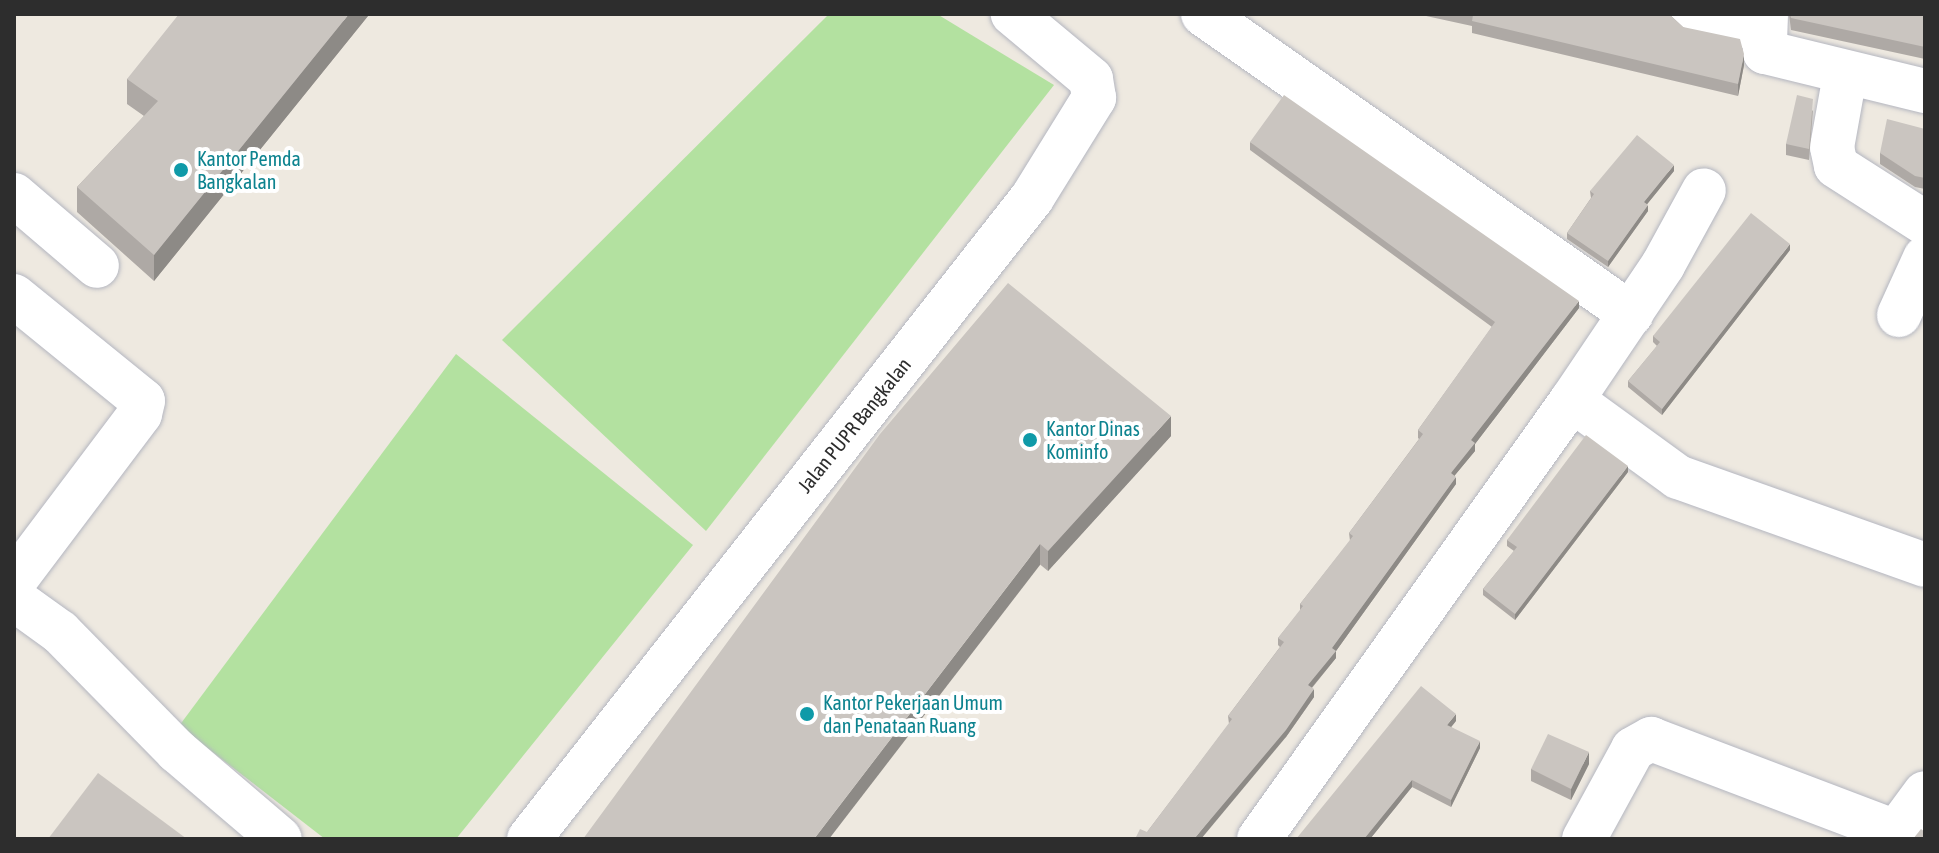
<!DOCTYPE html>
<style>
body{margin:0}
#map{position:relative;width:1939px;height:853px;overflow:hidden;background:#eee9e0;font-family:"Asap Condensed",sans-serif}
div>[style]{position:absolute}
.green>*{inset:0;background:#b3e1a0}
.roads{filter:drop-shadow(0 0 2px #b4b6c0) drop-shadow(0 0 2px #b4b6c0)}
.minor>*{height:44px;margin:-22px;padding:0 22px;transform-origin:22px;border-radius:22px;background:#fff}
.wall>*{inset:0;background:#aea9a5}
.shaded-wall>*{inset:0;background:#8d8a86}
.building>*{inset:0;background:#cac5c0}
.dots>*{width:22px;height:22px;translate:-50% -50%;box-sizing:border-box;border:4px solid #fff;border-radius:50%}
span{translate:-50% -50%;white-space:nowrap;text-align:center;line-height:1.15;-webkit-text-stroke:8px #fff;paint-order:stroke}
.culture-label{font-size:20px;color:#0d838f}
.left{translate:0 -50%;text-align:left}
.street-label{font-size:20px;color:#2d2d2d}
.frame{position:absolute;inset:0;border:16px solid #2d2d2d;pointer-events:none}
</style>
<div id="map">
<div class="green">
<div style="clip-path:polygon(829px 14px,937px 14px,1054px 85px,706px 531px,502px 340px)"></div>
<div style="clip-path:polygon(456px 354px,693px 545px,456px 839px,325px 839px,179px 726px)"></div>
</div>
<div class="roads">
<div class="minor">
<div style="left:1203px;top:14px;width:523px;rotate:35.03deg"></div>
<div style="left:1689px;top:14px;width:75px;rotate:12.4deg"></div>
<div style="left:1766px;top:14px;width:38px;rotate:92deg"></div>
<div style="left:1765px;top:52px;width:165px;rotate:13.7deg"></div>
<div style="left:1845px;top:75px;width:73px;rotate:100.2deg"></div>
<div style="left:1832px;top:147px;width:19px;rotate:78deg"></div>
<div style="left:1836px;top:166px;width:106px;rotate:32.6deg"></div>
<div style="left:14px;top:195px;width:109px;rotate:40.5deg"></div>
<div style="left:14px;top:296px;width:166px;rotate:39.1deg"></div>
<div style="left:143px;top:401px;width:13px;rotate:103deg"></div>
<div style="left:140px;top:414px;width:209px;rotate:127deg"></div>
<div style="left:1899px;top:315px;width:63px;rotate:-65.5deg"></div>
<div style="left:1572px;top:400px;width:131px;rotate:36deg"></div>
<div style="left:1678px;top:477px;width:262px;rotate:19.6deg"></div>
<div style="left:14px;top:599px;width:57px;rotate:35.7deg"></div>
<div style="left:60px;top:632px;width:167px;rotate:45.5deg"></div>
<div style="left:177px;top:751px;width:135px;rotate:40.5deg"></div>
<div style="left:529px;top:839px;width:815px;rotate:-51.88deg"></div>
<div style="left:1032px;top:198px;width:118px;rotate:-58.2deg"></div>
<div style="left:1094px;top:98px;width:19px;rotate:-99deg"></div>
<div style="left:1091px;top:79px;width:102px;rotate:-140.2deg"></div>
<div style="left:1259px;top:839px;width:539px;rotate:-54.51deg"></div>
<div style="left:1572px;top:400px;width:163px;rotate:-56deg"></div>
<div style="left:1663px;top:265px;width:85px;rotate:-61.3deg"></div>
<div style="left:1584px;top:839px;width:102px;rotate:-61.4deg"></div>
<div style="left:1633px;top:749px;width:21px;rotate:-29deg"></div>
<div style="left:1651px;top:739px;width:262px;rotate:20.8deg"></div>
<div style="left:1891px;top:839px;width:57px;rotate:-53.5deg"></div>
</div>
</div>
<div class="wall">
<div style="clip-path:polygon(368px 14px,368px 16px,154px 281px,77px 212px,77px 187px,144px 116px,127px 104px,127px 79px)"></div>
<div style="clip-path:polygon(1417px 14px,1669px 14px,1683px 27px,1744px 65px,1738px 96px,1472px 33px,1472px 26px)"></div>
<div style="clip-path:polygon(1789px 14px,1925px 14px,1925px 59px,1791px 30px)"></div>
<div style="clip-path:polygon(1813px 110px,1809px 160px,1786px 155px,1786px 144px)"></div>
<div style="clip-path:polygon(1925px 129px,1925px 189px,1915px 187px,1880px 164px,1880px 153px)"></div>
<div style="clip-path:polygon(1250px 142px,1579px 308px,1475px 444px,1475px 451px,1454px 476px,1456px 484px,1336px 651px,1336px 658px,1312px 688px,1314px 697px,1286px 737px,1147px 832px,1229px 724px,1228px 716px,1280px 647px,1278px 645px,1278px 638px,1300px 611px,1300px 604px,1350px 541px,1349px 533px,1419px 439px,1418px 438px,1418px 430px,1492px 327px,1250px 150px)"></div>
<div style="clip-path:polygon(1674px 171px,1647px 204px,1648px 211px,1608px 267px,1567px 239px,1567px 233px,1591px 198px,1590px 191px)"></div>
<div style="clip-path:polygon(1790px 250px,1662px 415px,1628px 387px,1628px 381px,1657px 346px,1653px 342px,1653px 336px)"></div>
<div style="clip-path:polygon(880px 434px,1171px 436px,1048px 571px)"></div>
<div style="clip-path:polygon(1628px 472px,1515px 620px,1483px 595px,1483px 589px,1514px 551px,1507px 546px,1507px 540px)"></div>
<div style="clip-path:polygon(1456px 721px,1451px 727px,1480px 748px,1451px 807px,1412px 787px,1370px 839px,1296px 839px)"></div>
<div style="clip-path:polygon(1589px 764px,1571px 800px,1531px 781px,1531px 769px)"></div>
</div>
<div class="shaded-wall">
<div style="clip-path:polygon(349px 14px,368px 14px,368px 16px,154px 281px,154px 255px)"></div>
<div style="clip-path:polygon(1744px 54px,1744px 65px,1738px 96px,1738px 84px)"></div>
<div style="clip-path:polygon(1674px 165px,1674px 171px,1644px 208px,1644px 202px)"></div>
<div style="clip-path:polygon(1648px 205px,1648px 211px,1608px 267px,1608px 261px)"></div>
<div style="clip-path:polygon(1790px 244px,1790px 250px,1662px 415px,1662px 409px)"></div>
<div style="clip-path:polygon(1579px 301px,1579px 308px,1475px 444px,1475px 451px,1451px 480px,1451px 473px,1471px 440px)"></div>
<div style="clip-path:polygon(1171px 416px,1171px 436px,1048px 571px,1048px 551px)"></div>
<div style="clip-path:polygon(1628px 466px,1628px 472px,1515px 620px,1515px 614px)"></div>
<div style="clip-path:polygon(1456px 477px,1456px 484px,1336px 651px,1336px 658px,1308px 692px,1308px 685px,1332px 648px)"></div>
<div style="clip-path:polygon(1040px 544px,1040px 565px,829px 839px,814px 839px)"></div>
<div style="clip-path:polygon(1314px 689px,1314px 697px,1286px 737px,1201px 839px,1194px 839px)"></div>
<div style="clip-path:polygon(1456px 714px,1456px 721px,1447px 732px,1447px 725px)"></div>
<div style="clip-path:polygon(1480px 741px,1480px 748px,1451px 807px,1451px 800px)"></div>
<div style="clip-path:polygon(1589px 752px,1589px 764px,1571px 800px,1571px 789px)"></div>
<div style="clip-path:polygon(1412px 780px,1412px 787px,1370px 839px,1364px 839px)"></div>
</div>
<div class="building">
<div style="clip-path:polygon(179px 14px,349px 14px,154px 255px,77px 187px,158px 101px,127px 79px)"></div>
<div style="clip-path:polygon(1471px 14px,1669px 14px,1683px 27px,1740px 39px,1744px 54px,1738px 84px,1472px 21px,1473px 15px)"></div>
<div style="clip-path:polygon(1790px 14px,1925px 14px,1925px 47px,1791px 18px)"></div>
<div style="clip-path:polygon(1284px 95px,1579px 301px,1471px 440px,1475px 443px,1451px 473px,1456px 477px,1332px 648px,1336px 651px,1308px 685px,1314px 689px,1286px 730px,1194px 839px,1135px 839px,1140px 829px,1147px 832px,1232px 719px,1228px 716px,1284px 642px,1278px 638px,1303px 606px,1300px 604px,1353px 536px,1349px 533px,1423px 434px,1418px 430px,1495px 322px,1250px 142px)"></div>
<div style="clip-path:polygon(1797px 95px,1813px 99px,1809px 149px,1786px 144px)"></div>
<div style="clip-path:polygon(1887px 119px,1925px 129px,1925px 178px,1915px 176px,1880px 153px)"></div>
<div style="clip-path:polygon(1637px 135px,1674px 165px,1644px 202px,1648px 205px,1608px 261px,1567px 233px,1594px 194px,1590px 191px)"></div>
<div style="clip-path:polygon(1751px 213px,1790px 244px,1662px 409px,1628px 381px,1660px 342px,1653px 336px)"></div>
<div style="clip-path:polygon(1008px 283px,1171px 416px,1048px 551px,1040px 544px,814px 839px,583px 839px,880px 434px)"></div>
<div style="clip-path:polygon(1586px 435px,1628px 466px,1515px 614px,1483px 589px,1517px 547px,1507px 540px)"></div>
<div style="clip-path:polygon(1421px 686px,1456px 714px,1447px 725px,1480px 741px,1451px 800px,1412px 780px,1364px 839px,1296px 839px)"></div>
<div style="clip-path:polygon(1548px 734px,1589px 752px,1571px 789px,1531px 769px)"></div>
<div style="clip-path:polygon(98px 773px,187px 839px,48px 839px)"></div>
<div style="clip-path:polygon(1921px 829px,1925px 832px,1925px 839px,1913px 839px)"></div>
</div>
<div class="dots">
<div style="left:181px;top:170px;background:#0f9aa8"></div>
<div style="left:1030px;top:440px;background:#0f9aa8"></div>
<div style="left:807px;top:714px;background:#0f9aa8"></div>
</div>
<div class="culture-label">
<span class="left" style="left:197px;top:170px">Kantor Pemda<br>Bangkalan</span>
<span class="left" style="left:1046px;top:440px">Kantor Dinas<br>Kominfo</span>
<span class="left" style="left:823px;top:714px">Kantor Pekerjaan Umum<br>dan Penataan Ruang</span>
</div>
<div class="street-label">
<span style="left:854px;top:425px;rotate:-51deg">Jalan PUPR Bangkalan</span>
</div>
<div class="frame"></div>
</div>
